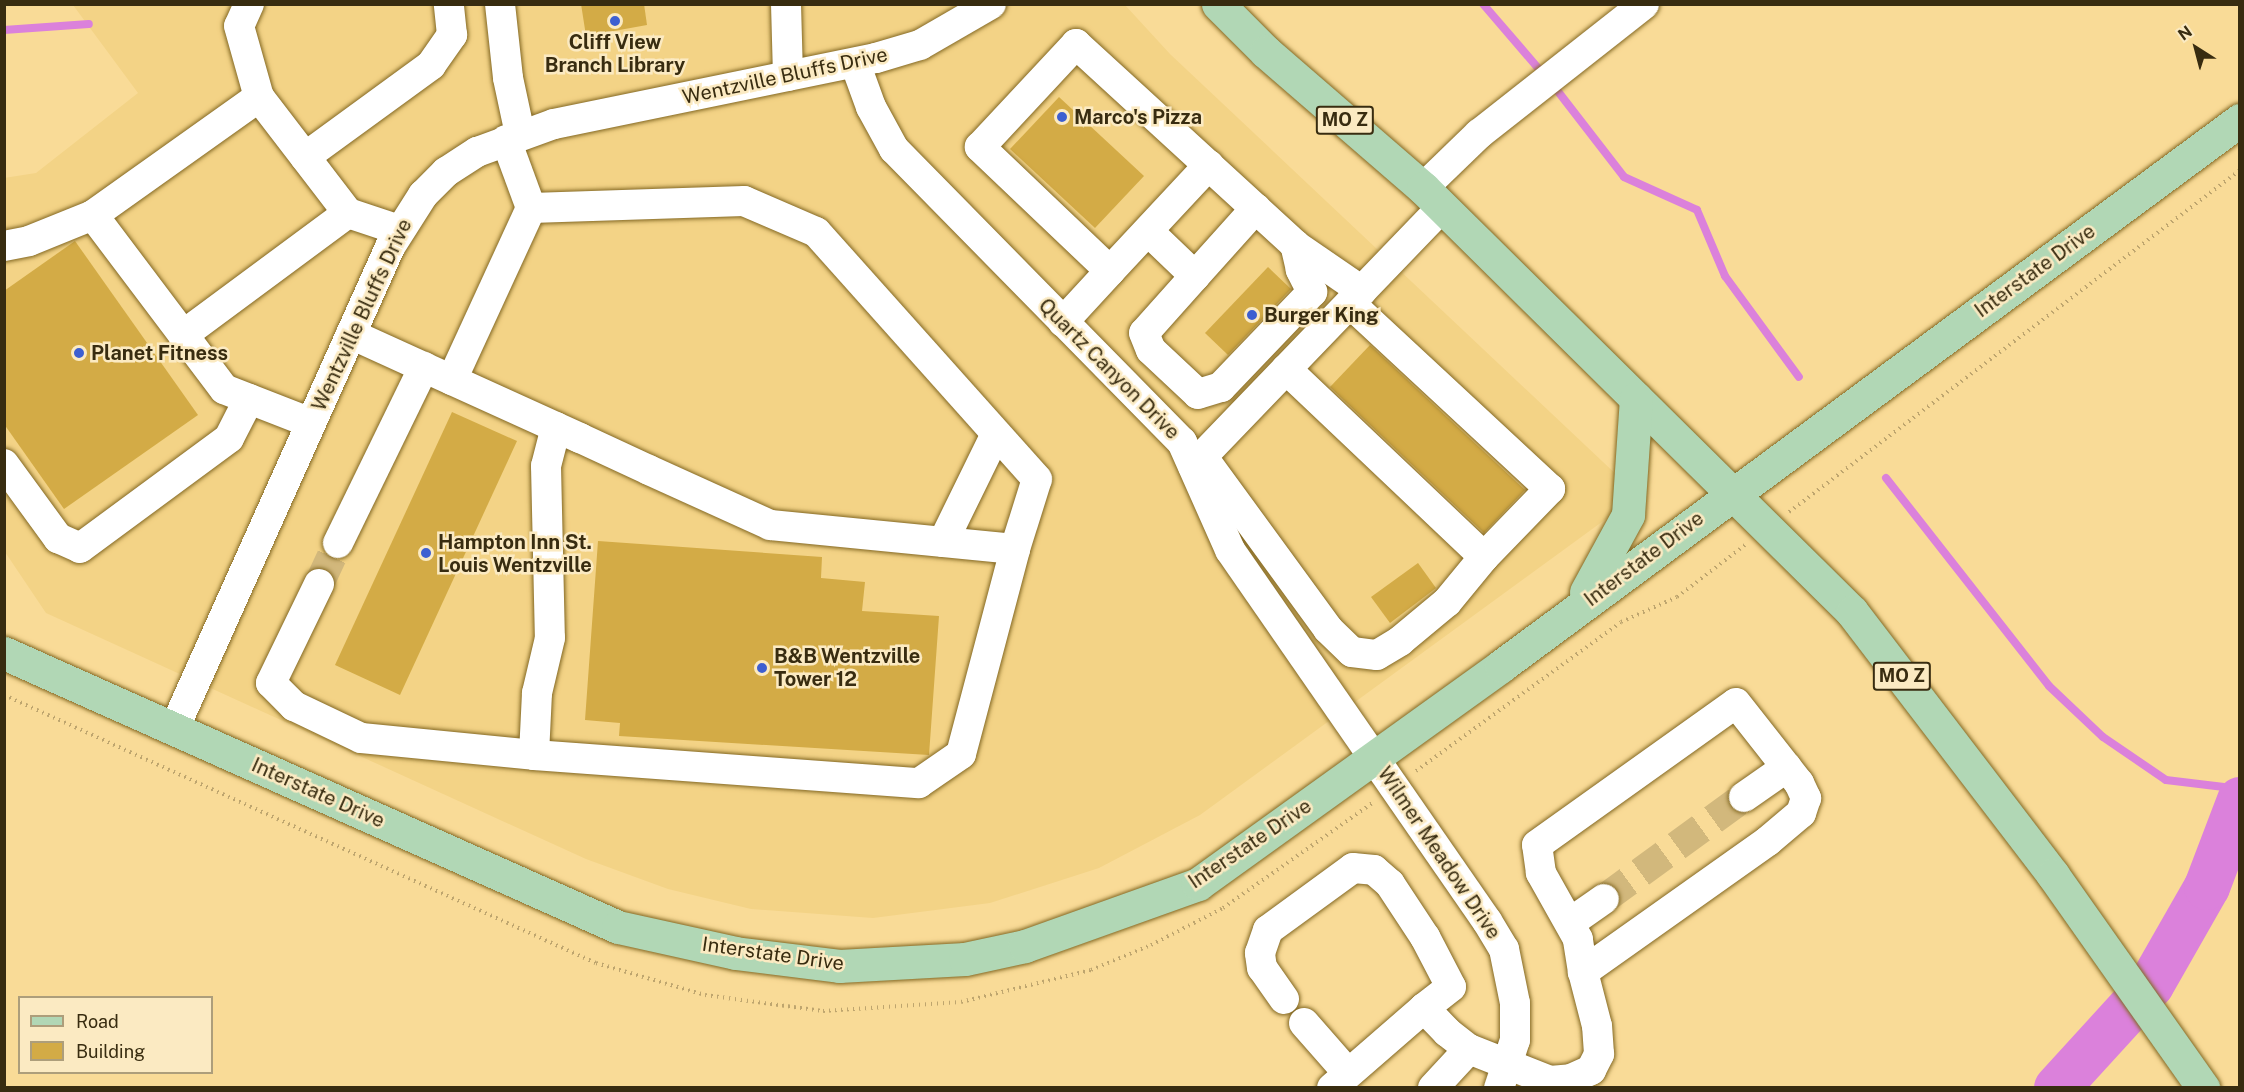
<!DOCTYPE html>
<style>
body{margin:0}
#map{position:relative;width:2244px;height:1092px;overflow:hidden;background:#f9db97;font-family:"Public Sans",sans-serif}
div>[style]{position:absolute}
.built>*{inset:0;background:#f3d386}
.stream>*{height:8px;margin:-4px;padding:0 4px;transform-origin:4px;border-radius:4px;background:#db81db}
.river>*{height:46px;margin:-23px;padding:0 23px;transform-origin:23px;border-radius:23px;background:#db81db}
.building>*{inset:0;background:#d3ab46}
.minor-tunnel>*{height:30px;margin-top:-15px;transform-origin:0;background:repeating-linear-gradient(90deg,#d2b87c 0 30px,transparent 0 45px)}
.path>*{height:4px;margin-top:-2px;transform-origin:0;background:repeating-linear-gradient(90deg,#bea56e 0 1.5px,transparent 0 6px)}
.roads{filter:drop-shadow(0 0 2px #836823) drop-shadow(0 0 2px #836823)}
.minor>*{height:30px;margin:-15px;padding:0 15px;transform-origin:15px;border-radius:15px;background:#fff}
.major>*{height:33px;margin:-16.5px;padding:0 16.5px;transform-origin:16.5px;border-radius:16.5px;background:#b1d7b5}
.dots>*{width:16px;height:16px;translate:-50% -50%;box-sizing:border-box;border:3px solid #fbeac2;border-radius:50%}
span{translate:-50% -50%;white-space:nowrap;text-align:center;line-height:1.15;-webkit-text-stroke:5px #fbeac2;paint-order:stroke}
.shield-label span{padding:2px 4px;background:#fbeac2;border:2px solid;border-radius:4px;-webkit-text-stroke-width:0}
.shield-label{font-size:18px;color:#382c10;font-weight:700}
.poi-label{font-size:20px;color:#382c10;font-weight:700}
.left{translate:0 -50%;text-align:left}
.street-label{font-size:20px;color:#382c10}
.frame{position:absolute;inset:0;border:6px solid #382c10;pointer-events:none}
.legend{position:absolute;left:18px;top:996px;width:195px;height:78px;box-sizing:border-box;background:#fbeac2;border:2px solid #ad9e7b;margin:0;padding:8px 10px;list-style:none;font-size:18px;color:#382c10}
.legend li{display:flex;align-items:center;gap:12px;height:30px}
.legend b{width:30px;border:2px solid #ad9e7b}
.north{position:absolute;left:2166px;top:18px;width:60px;height:60px;-webkit-text-stroke:4px #fbeac2;paint-order:stroke;rotate:324deg;font-size:16px;font-weight:700;line-height:24px;text-align:center;color:#382c10}
.north::after{content:'';display:block;margin:auto;width:21px;height:27px;background:#382c10;clip-path:polygon(50% 0,100% 100%,50% 72%,0 100%)}
</style>
<div id="map">
<div class="built">
<div style="clip-path:polygon(73px 5px,1125px 5px,1170px 54px,1620px 478px,1621px 508px,1200px 815px,1099px 868px,990px 903px,873px 918px,751px 909px,668px 889px,586px 859px,46px 613px,5px 552px,4px 178px,36px 173px,138px 93px)"></div>
</div>
<div class="stream">
<div style="left:1483px;top:4px;width:95px;rotate:49.3deg"></div>
<div style="left:4px;top:30px;width:85px;rotate:-4deg"></div>
<div style="left:1553px;top:85px;width:116px;rotate:52.3deg"></div>
<div style="left:1624px;top:177px;width:80px;rotate:24.3deg"></div>
<div style="left:1697px;top:210px;width:72px;rotate:67deg"></div>
<div style="left:1725px;top:276px;width:125px;rotate:53.8deg"></div>
<div style="left:1886px;top:478px;width:264px;rotate:51.9deg"></div>
<div style="left:2049px;top:686px;width:74px;rotate:43.4deg"></div>
<div style="left:2103px;top:737px;width:76px;rotate:34.3deg"></div>
<div style="left:2166px;top:780px;width:75px;rotate:6.9deg"></div>
</div>
<div class="river">
<div style="left:2057px;top:1088px;width:139px;rotate:-47.6deg"></div>
<div style="left:2151px;top:985px;width:113px;rotate:-60.3deg"></div>
<div style="left:2207px;top:887px;width:93px;rotate:-69.2deg"></div>
</div>
<div class="building">
<div style="clip-path:polygon(581px 4px,644px 4px,647px 25px,586px 36px)"></div>
<div style="clip-path:polygon(1059px 97px,1144px 176px,1095px 228px,1010px 149px)"></div>
<div style="clip-path:polygon(75px 241px,198px 415px,64px 509px,4px 424px,4px 291px)"></div>
<div style="clip-path:polygon(1268px 267px,1291px 289px,1228px 355px,1205px 333px)"></div>
<div style="clip-path:polygon(1370px 345px,1525px 490px,1484px 533px,1330px 387px)"></div>
<div style="clip-path:polygon(452px 412px,517px 441px,400px 695px,335px 665px)"></div>
<div style="clip-path:polygon(598px 541px,822px 557px,821px 578px,865px 582px,862px 611px,939px 616px,929px 755px,619px 736px,620px 723px,585px 720px)"></div>
<div style="clip-path:polygon(1418px 563px,1436px 588px,1390px 623px,1371px 597px)"></div>
</div>
<div class="minor-tunnel">
<div style="left:319px;top:584px;width:45px;rotate:-65.1deg"></div>
<div style="left:1604px;top:899px;width:173px;rotate:-36.1deg"></div>
</div>
<div class="path">
<div style="left:1789px;top:512px;width:566px;rotate:-37.17deg"></div>
<div style="left:4px;top:695px;width:650px;rotate:24.36deg"></div>
<div style="left:596px;top:963px;width:114px;rotate:16.4deg"></div>
<div style="left:705px;top:995px;width:119px;rotate:7.7deg"></div>
<div style="left:823px;top:1011px;width:138px;rotate:-3.7deg"></div>
<div style="left:961px;top:1002px;width:134px;rotate:-13.8deg"></div>
<div style="left:1091px;top:970px;width:65px;rotate:-22.6deg"></div>
<div style="left:1151px;top:945px;width:81px;rotate:-27.2deg"></div>
<div style="left:1223px;top:908px;width:184px;rotate:-35.1deg"></div>
<div style="left:1416px;top:771px;width:253px;rotate:-36deg"></div>
<div style="left:1621px;top:622px;width:61px;rotate:-24.1deg"></div>
<div style="left:1677px;top:597px;width:86px;rotate:-37.4deg"></div>
</div>
<div class="roads">
<div class="minor">
<div style="left:249px;top:4px;width:24px;rotate:114deg"></div>
<div style="left:239px;top:26px;width:74px;rotate:74.3deg"></div>
<div style="left:500px;top:4px;width:74px;rotate:83.8deg"></div>
<div style="left:508px;top:78px;width:57px;rotate:77.9deg"></div>
<div style="left:786px;top:4px;width:72px;rotate:88.4deg"></div>
<div style="left:855px;top:63px;width:47px;rotate:70deg"></div>
<div style="left:871px;top:107px;width:48px;rotate:61.3deg"></div>
<div style="left:894px;top:149px;width:411px;rotate:45.5deg"></div>
<div style="left:1182px;top:442px;width:118px;rotate:66deg"></div>
<div style="left:1230px;top:550px;width:451px;rotate:55.3deg"></div>
<div style="left:1487px;top:921px;width:33px;rotate:59deg"></div>
<div style="left:1504px;top:949px;width:55px;rotate:78.5deg"></div>
<div style="left:1515px;top:1003px;width:37px;rotate:90deg"></div>
<div style="left:1515px;top:1040px;width:51px;rotate:108.4deg"></div>
<div style="left:506px;top:140px;width:72px;rotate:69.8deg"></div>
<div style="left:305px;top:157px;width:156px;rotate:-36.1deg"></div>
<div style="left:431px;top:65px;width:37px;rotate:-55deg"></div>
<div style="left:452px;top:35px;width:31px;rotate:-96deg"></div>
<div style="left:1423px;top:188px;width:78px;rotate:-44deg"></div>
<div style="left:1479px;top:134px;width:210px;rotate:-38.2deg"></div>
<div style="left:1148px;top:231px;width:65px;rotate:43.8deg"></div>
<div style="left:1195px;top:276px;width:91px;rotate:-48.1deg"></div>
<div style="left:4px;top:246px;width:25px;rotate:-11deg"></div>
<div style="left:29px;top:241px;width:69px;rotate:-22.1deg"></div>
<div style="left:1110px;top:271px;width:145px;rotate:-47deg"></div>
<div style="left:1195px;top:276px;width:76px;rotate:131.8deg"></div>
<div style="left:1144px;top:333px;width:18px;rotate:68deg"></div>
<div style="left:1151px;top:350px;width:64px;rotate:43.1deg"></div>
<div style="left:1198px;top:394px;width:24px;rotate:-17deg"></div>
<div style="left:1221px;top:387px;width:132px;rotate:-46.2deg"></div>
<div style="left:1312px;top:292px;width:25px;rotate:-117deg"></div>
<div style="left:1301px;top:270px;width:26px;rotate:-103deg"></div>
<div style="left:1063px;top:322px;width:69px;rotate:-47.3deg"></div>
<div style="left:1110px;top:271px;width:180px;rotate:-136.4deg"></div>
<div style="left:980px;top:147px;width:141px;rotate:-47deg"></div>
<div style="left:1076px;top:44px;width:297px;rotate:42.5deg"></div>
<div style="left:1295px;top:245px;width:81px;rotate:34.5deg"></div>
<div style="left:351px;top:334px;width:111px;rotate:24.5deg"></div>
<div style="left:452px;top:380px;width:141px;rotate:24.4deg"></div>
<div style="left:580px;top:438px;width:76px;rotate:24.9deg"></div>
<div style="left:649px;top:470px;width:133px;rotate:24.4deg"></div>
<div style="left:770px;top:525px;width:246px;rotate:5.6deg"></div>
<div style="left:1015px;top:549px;width:73px;rotate:-72.6deg"></div>
<div style="left:1037px;top:479px;width:331px;rotate:-131.8deg"></div>
<div style="left:816px;top:232px;width:78px;rotate:-156.7deg"></div>
<div style="left:744px;top:201px;width:213px;rotate:178.1deg"></div>
<div style="left:531px;top:208px;width:189px;rotate:114.7deg"></div>
<div style="left:183px;top:335px;width:205px;rotate:-36.5deg"></div>
<div style="left:1286px;top:369px;width:273px;rotate:43.5deg"></div>
<div style="left:1484px;top:557px;width:95px;rotate:-45.9deg"></div>
<div style="left:1550px;top:489px;width:273px;rotate:-137.1deg"></div>
<div style="left:311px;top:423px;width:93px;rotate:-158.7deg"></div>
<div style="left:224px;top:389px;width:218px;rotate:-127deg"></div>
<div style="left:93px;top:215px;width:204px;rotate:-35.4deg"></div>
<div style="left:259px;top:97px;width:146px;rotate:52.5deg"></div>
<div style="left:348px;top:213px;width:54px;rotate:18.4deg"></div>
<div style="left:556px;top:427px;width:40px;rotate:104.4deg"></div>
<div style="left:546px;top:466px;width:172px;rotate:88.7deg"></div>
<div style="left:550px;top:638px;width:57px;rotate:103.3deg"></div>
<div style="left:537px;top:693px;width:62px;rotate:92.8deg"></div>
<div style="left:534px;top:755px;width:386px;rotate:4.2deg"></div>
<div style="left:919px;top:783px;width:51px;rotate:-34.6deg"></div>
<div style="left:961px;top:754px;width:212px;rotate:-75.2deg"></div>
<div style="left:1202px;top:456px;width:214px;rotate:53.9deg"></div>
<div style="left:1328px;top:629px;width:33px;rotate:44deg"></div>
<div style="left:1352px;top:652px;width:25px;rotate:7deg"></div>
<div style="left:1377px;top:655px;width:27px;rotate:-31deg"></div>
<div style="left:1400px;top:641px;width:61px;rotate:-39.7deg"></div>
<div style="left:1447px;top:602px;width:58px;rotate:-50.6deg"></div>
<div style="left:4px;top:464px;width:92px;rotate:53.9deg"></div>
<div style="left:58px;top:538px;width:24px;rotate:24deg"></div>
<div style="left:80px;top:548px;width:185px;rotate:-36.4deg"></div>
<div style="left:229px;top:438px;width:44px;rotate:-62.9deg"></div>
<div style="left:1193px;top:466px;width:359px;rotate:-46.1deg"></div>
<div style="left:943px;top:542px;width:120px;rotate:-63.9deg"></div>
<div style="left:338px;top:543px;width:196px;rotate:-64deg"></div>
<div style="left:319px;top:584px;width:110px;rotate:115.9deg"></div>
<div style="left:271px;top:683px;width:33px;rotate:45deg"></div>
<div style="left:294px;top:706px;width:74px;rotate:25.5deg"></div>
<div style="left:361px;top:738px;width:174px;rotate:5.6deg"></div>
<div style="left:174px;top:729px;width:528px;rotate:-65.86deg"></div>
<div style="left:390px;top:247px;width:62px;rotate:-57.6deg"></div>
<div style="left:423px;top:195px;width:33px;rotate:-45deg"></div>
<div style="left:446px;top:172px;width:37px;rotate:-33deg"></div>
<div style="left:477px;top:152px;width:82px;rotate:-20deg"></div>
<div style="left:554px;top:124px;width:329px;rotate:-11.6deg"></div>
<div style="left:876px;top:58px;width:46px;rotate:-16.5deg"></div>
<div style="left:920px;top:45px;width:82px;rotate:-30deg"></div>
<div style="left:1744px;top:797px;width:52px;rotate:-34.9deg"></div>
<div style="left:1571px;top:922px;width:40px;rotate:-34.9deg"></div>
<div style="left:1284px;top:999px;width:38px;rotate:-125deg"></div>
<div style="left:1262px;top:968px;width:15px;rotate:-98deg"></div>
<div style="left:1260px;top:953px;width:24px;rotate:-71deg"></div>
<div style="left:1268px;top:930px;width:105px;rotate:-36.1deg"></div>
<div style="left:1353px;top:868px;width:21px;rotate:5deg"></div>
<div style="left:1374px;top:870px;width:21px;rotate:41deg"></div>
<div style="left:1390px;top:884px;width:64px;rotate:56.6deg"></div>
<div style="left:1425px;top:937px;width:56px;rotate:62.5deg"></div>
<div style="left:1451px;top:987px;width:34px;rotate:142deg"></div>
<div style="left:1424px;top:1008px;width:33px;rotate:46deg"></div>
<div style="left:1447px;top:1032px;width:28px;rotate:38deg"></div>
<div style="left:1469px;top:1049px;width:87px;rotate:21.6deg"></div>
<div style="left:1550px;top:1081px;width:21px;rotate:-5deg"></div>
<div style="left:1571px;top:1079px;width:22px;rotate:-24deg"></div>
<div style="left:1591px;top:1070px;width:18px;rotate:-63deg"></div>
<div style="left:1599px;top:1054px;width:28px;rotate:-94deg"></div>
<div style="left:1597px;top:1026px;width:56px;rotate:-104.5deg"></div>
<div style="left:1583px;top:972px;width:33px;rotate:-99deg"></div>
<div style="left:1578px;top:939px;width:76px;rotate:-119.3deg"></div>
<div style="left:1541px;top:873px;width:28px;rotate:-98deg"></div>
<div style="left:1537px;top:845px;width:244px;rotate:-35.5deg"></div>
<div style="left:1736px;top:703px;width:102px;rotate:51.8deg"></div>
<div style="left:1799px;top:783px;width:17px;rotate:65deg"></div>
<div style="left:1806px;top:798px;width:16px;rotate:108deg"></div>
<div style="left:1801px;top:813px;width:43px;rotate:139.7deg"></div>
<div style="left:1768px;top:841px;width:227px;rotate:144.7deg"></div>
<div style="left:1304px;top:1023px;width:65px;rotate:48.7deg"></div>
<div style="left:1332px;top:1088px;width:122px;rotate:-41deg"></div>
<div style="left:1433px;top:1088px;width:53px;rotate:-47.3deg"></div>
</div>
<div class="major">
<div style="left:1218px;top:4px;width:68px;rotate:45deg"></div>
<div style="left:1266px;top:52px;width:208px;rotate:40.9deg"></div>
<div style="left:1423px;top:188px;width:603px;rotate:44.66deg"></div>
<div style="left:1852px;top:612px;width:331px;rotate:52.6deg"></div>
<div style="left:2053px;top:875px;width:261px;rotate:54.8deg"></div>
<div style="left:1586px;top:592px;width:88px;rotate:-61.4deg"></div>
<div style="left:1628px;top:515px;width:117px;rotate:-86.1deg"></div>
<div style="left:4px;top:653px;width:672px;rotate:24.05deg"></div>
<div style="left:618px;top:927px;width:120px;rotate:12.5deg"></div>
<div style="left:735px;top:953px;width:105px;rotate:7.1deg"></div>
<div style="left:839px;top:966px;width:126px;rotate:-3.2deg"></div>
<div style="left:965px;top:959px;width:61px;rotate:-12.2deg"></div>
<div style="left:1025px;top:946px;width:184px;rotate:-19.7deg"></div>
<div style="left:1198px;top:884px;width:373px;rotate:-35.7deg"></div>
<div style="left:1501px;top:666px;width:919px;rotate:-36.46deg"></div>
</div>
</div>
<div class="dots">
<div style="left:615px;top:21px;background:#3d5fd1"></div>
<div style="left:1062px;top:117px;background:#3d5fd1"></div>
<div style="left:1252px;top:315px;background:#3d5fd1"></div>
<div style="left:79px;top:353px;background:#3d5fd1"></div>
<div style="left:426px;top:553px;background:#3d5fd1"></div>
<div style="left:762px;top:668px;background:#3d5fd1"></div>
</div>
<div class="shield-label">
<span style="left:1345px;top:120px">MO Z</span>
<span style="left:1902px;top:676px">MO Z</span>
</div>
<div class="poi-label">
<span style="left:615px;top:54px">Cliff View<br>Branch Library</span>
<span class="left" style="left:1074px;top:117px">Marco's Pizza</span>
<span class="left" style="left:1264px;top:315px">Burger King</span>
<span class="left" style="left:91px;top:353px">Planet Fitness</span>
<span class="left" style="left:438px;top:554px">Hampton Inn St.<br>Louis Wentzville</span>
<span class="left" style="left:774px;top:668px">B&amp;B Wentzville<br>Tower 12</span>
</div>
<div class="street-label">
<span style="left:785px;top:76px;rotate:-12deg">Wentzville Bluffs Drive</span>
<span style="left:2035px;top:271px;rotate:-36deg">Interstate Drive</span>
<span style="left:362px;top:315px;rotate:-65deg">Wentzville Bluffs Drive</span>
<span style="left:1109px;top:369px;rotate:45deg">Quartz Canyon Drive</span>
<span style="left:1644px;top:559px;rotate:-37deg">Interstate Drive</span>
<span style="left:318px;top:793px;rotate:24deg">Interstate Drive</span>
<span style="left:1250px;top:844px;rotate:-34deg">Interstate Drive</span>
<span style="left:1439px;top:853px;rotate:56deg">Wilmer Meadow Drive</span>
<span style="left:773px;top:954px;rotate:8deg">Interstate Drive</span>
</div>
<div class="frame"></div>
<ul class="legend">
<li><b style="height:8px;background:#b1d7b5"></b>Road</li>
<li><b style="height:16px;background:#d3ab46"></b>Building</li>
</ul>
<div class="north">N</div>
</div>
